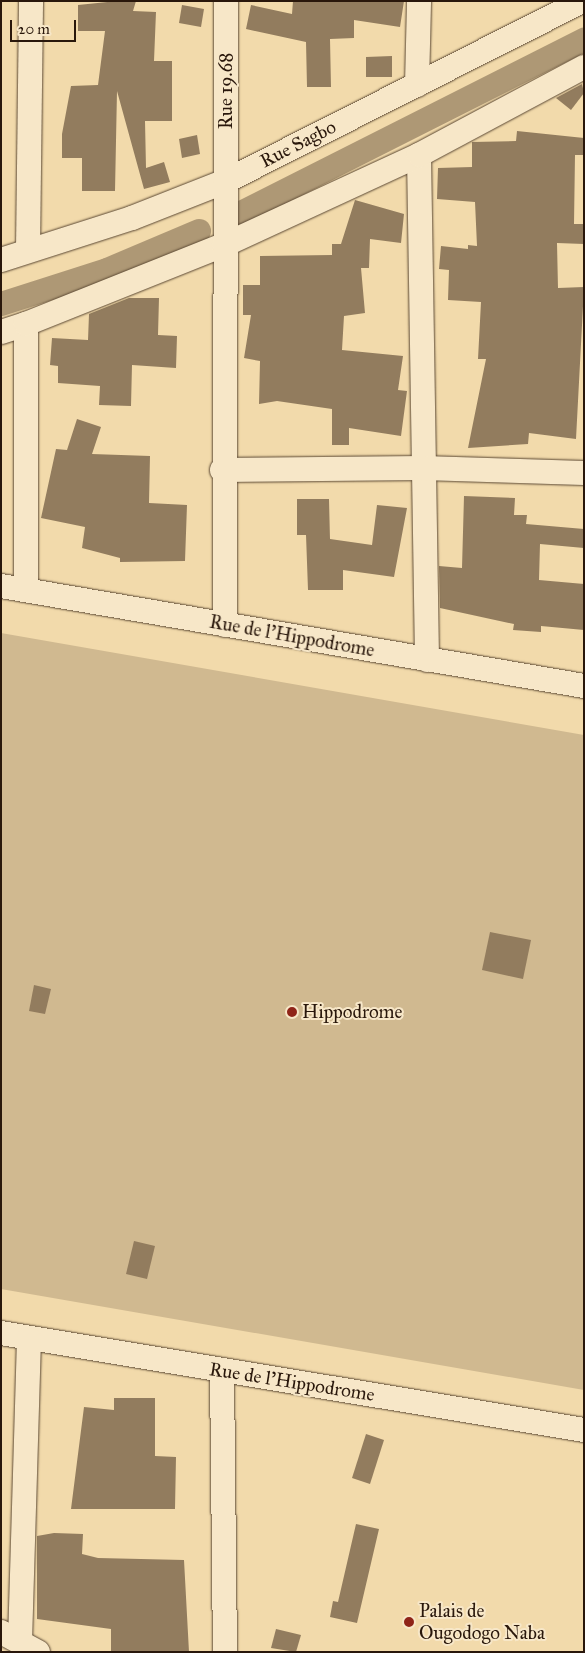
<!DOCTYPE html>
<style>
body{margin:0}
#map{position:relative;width:585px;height:1653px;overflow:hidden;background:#f2daab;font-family:"IM FELL Great Primer",serif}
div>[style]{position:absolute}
.green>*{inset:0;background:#d0b990}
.canal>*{height:24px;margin:-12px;padding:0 12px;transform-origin:12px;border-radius:12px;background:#ae9875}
.building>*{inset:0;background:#927c5e}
.roads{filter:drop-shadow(0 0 1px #5b4833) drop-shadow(0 0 1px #5b4833)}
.minor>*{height:24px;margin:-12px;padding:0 12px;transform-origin:12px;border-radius:12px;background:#f7e7c8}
.dots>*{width:14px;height:14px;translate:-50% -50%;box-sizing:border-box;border:2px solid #f7e7c8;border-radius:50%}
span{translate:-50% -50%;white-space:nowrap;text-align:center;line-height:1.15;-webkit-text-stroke:4px #f7e7c8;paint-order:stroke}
.street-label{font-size:19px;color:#29170b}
.poi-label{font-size:19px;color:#29170b}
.left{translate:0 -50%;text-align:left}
.frame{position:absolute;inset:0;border:2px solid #29170b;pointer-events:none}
.scale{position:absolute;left:10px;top:20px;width:66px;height:22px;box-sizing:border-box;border:2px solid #29170b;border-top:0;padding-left:6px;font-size:15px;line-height:18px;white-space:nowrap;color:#29170b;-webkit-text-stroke:4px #f7e7c8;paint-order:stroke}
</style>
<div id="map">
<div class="green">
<div style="clip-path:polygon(1px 633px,584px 735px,584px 1390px,1px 1289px)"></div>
</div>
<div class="canal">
<div style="left:237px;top:215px;width:389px;rotate:-26.8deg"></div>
<div style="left:1px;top:304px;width:111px;rotate:-17.8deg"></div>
<div style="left:107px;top:270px;width:100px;rotate:-23deg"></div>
</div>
<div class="building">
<div style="clip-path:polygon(117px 1px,136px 1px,133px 11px,156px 12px,154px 61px,172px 61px,172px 121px,145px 121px,146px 168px,164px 162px,170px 182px,144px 189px,117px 91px,115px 191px,82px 191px,82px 158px,62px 158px,62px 134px,71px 86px,98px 85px,105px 31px,78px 31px,78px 5px)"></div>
<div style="clip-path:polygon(293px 1px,404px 1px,400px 27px,354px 20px,354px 38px,330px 39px,331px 87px,307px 87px,306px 42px,246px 29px,251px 5px,292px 14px)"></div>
<div style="clip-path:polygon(182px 5px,204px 9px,201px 27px,179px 23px)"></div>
<div style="clip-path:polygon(392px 56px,392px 77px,366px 77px,366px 57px)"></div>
<div style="clip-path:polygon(582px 84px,584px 93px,571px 110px,556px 98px)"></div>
<div style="clip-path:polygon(517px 131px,584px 138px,584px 155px,575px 155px,574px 224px,584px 224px,584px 244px,557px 243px,558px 288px,584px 287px,576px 439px,529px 433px,528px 444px,468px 448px,486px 359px,478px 359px,481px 302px,448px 300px,449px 270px,439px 269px,441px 246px,468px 249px,468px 245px,477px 246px,475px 202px,437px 199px,438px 168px,472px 167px,472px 142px,516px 141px)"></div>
<div style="clip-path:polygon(197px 135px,200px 154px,182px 158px,179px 139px)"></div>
<div style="clip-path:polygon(355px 200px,404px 214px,401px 243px,370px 239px,369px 268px,361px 268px,365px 313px,344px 316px,342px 350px,403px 356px,398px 390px,407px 391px,401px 436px,349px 428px,349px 445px,332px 445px,332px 409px,277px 401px,259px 404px,260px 361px,244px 358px,251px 315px,243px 315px,243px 285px,260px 285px,260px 256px,332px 255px,332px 244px,341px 244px)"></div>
<div style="clip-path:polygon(129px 298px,159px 298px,158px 335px,177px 336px,176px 368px,132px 365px,131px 406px,99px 405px,100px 386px,58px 383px,58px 366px,50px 365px,52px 338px,88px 340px,89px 314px)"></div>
<div style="clip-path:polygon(77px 419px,101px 427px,92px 454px,150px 456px,149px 503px,187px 505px,185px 561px,120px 562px,120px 558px,82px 548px,85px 527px,41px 518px,56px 449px,67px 450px)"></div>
<div style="clip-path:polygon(464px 496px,515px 498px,514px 515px,527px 515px,526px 524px,584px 529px,584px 548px,540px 544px,539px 580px,584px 584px,584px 630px,541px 626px,541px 632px,513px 630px,514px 624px,440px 608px,439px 566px,462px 568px)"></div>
<div style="clip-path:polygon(297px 499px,329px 499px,330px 539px,372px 545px,377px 505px,407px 508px,394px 577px,343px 570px,343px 590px,308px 590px,306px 535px,297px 535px)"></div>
<div style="clip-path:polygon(490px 932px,531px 940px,523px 979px,482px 970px)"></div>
<div style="clip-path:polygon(34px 985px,51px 989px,45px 1014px,29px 1011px)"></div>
<div style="clip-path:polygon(134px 1241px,155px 1246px,147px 1279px,126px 1274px)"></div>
<div style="clip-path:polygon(114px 1398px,155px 1398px,155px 1456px,176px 1457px,175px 1509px,71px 1509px,84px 1407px,114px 1410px)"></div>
<div style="clip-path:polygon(366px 1434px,384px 1440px,370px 1484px,352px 1478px)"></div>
<div style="clip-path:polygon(356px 1524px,379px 1529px,357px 1623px,330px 1617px,333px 1601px,338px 1602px)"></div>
<div style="clip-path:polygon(54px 1533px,83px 1534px,82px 1554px,98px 1558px,184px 1560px,189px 1652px,111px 1652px,111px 1629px,37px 1619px,37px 1536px)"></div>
<div style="clip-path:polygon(276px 1629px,301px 1635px,296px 1652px,271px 1648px)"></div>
</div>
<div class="roads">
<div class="minor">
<div style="left:417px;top:85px;width:84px;rotate:-88.6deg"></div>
<div style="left:419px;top:155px;width:505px;rotate:89.09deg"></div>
<div style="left:28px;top:250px;width:249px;rotate:-89.3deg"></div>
<div style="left:1px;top:260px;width:138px;rotate:-17.8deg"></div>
<div style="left:132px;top:218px;width:101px;rotate:-21.5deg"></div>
<div style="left:226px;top:181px;width:400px;rotate:-26.8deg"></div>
<div style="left:1px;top:332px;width:26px;rotate:-18deg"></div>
<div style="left:222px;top:470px;width:201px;rotate:-0.6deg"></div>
<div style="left:423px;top:468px;width:161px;rotate:1.8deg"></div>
<div style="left:1px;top:586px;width:592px;rotate:9.73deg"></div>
<div style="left:26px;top:590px;width:266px;rotate:-90deg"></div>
<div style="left:26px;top:324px;width:213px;rotate:-21.8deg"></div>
<div style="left:224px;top:245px;width:215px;rotate:-24.8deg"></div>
<div style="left:419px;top:155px;width:187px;rotate:-28.1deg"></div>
<div style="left:225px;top:625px;width:624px;rotate:-89.91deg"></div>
<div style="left:1px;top:1333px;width:591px;rotate:9.45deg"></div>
<div style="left:222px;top:1370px;width:282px;rotate:89.4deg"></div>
<div style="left:1px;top:1632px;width:42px;rotate:28.4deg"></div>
<div style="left:20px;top:1642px;width:304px;rotate:-88.3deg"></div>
</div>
</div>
<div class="dots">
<div style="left:292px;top:1012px;background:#8f2418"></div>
<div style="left:409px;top:1622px;background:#8f2418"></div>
</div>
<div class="street-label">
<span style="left:226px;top:91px;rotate:-90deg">Rue 19.68</span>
<span style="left:298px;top:144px;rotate:-27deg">Rue Sagbo</span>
<span style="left:292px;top:636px;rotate:10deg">Rue de l'Hippodrome</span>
<span style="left:292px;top:1382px;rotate:9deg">Rue de l'Hippodrome</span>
</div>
<div class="poi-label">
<span class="left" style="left:302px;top:1012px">Hippodrome</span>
<span class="left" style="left:419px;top:1622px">Palais de<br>Ougodogo Naba</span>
</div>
<div class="frame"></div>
<div class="scale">20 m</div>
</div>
